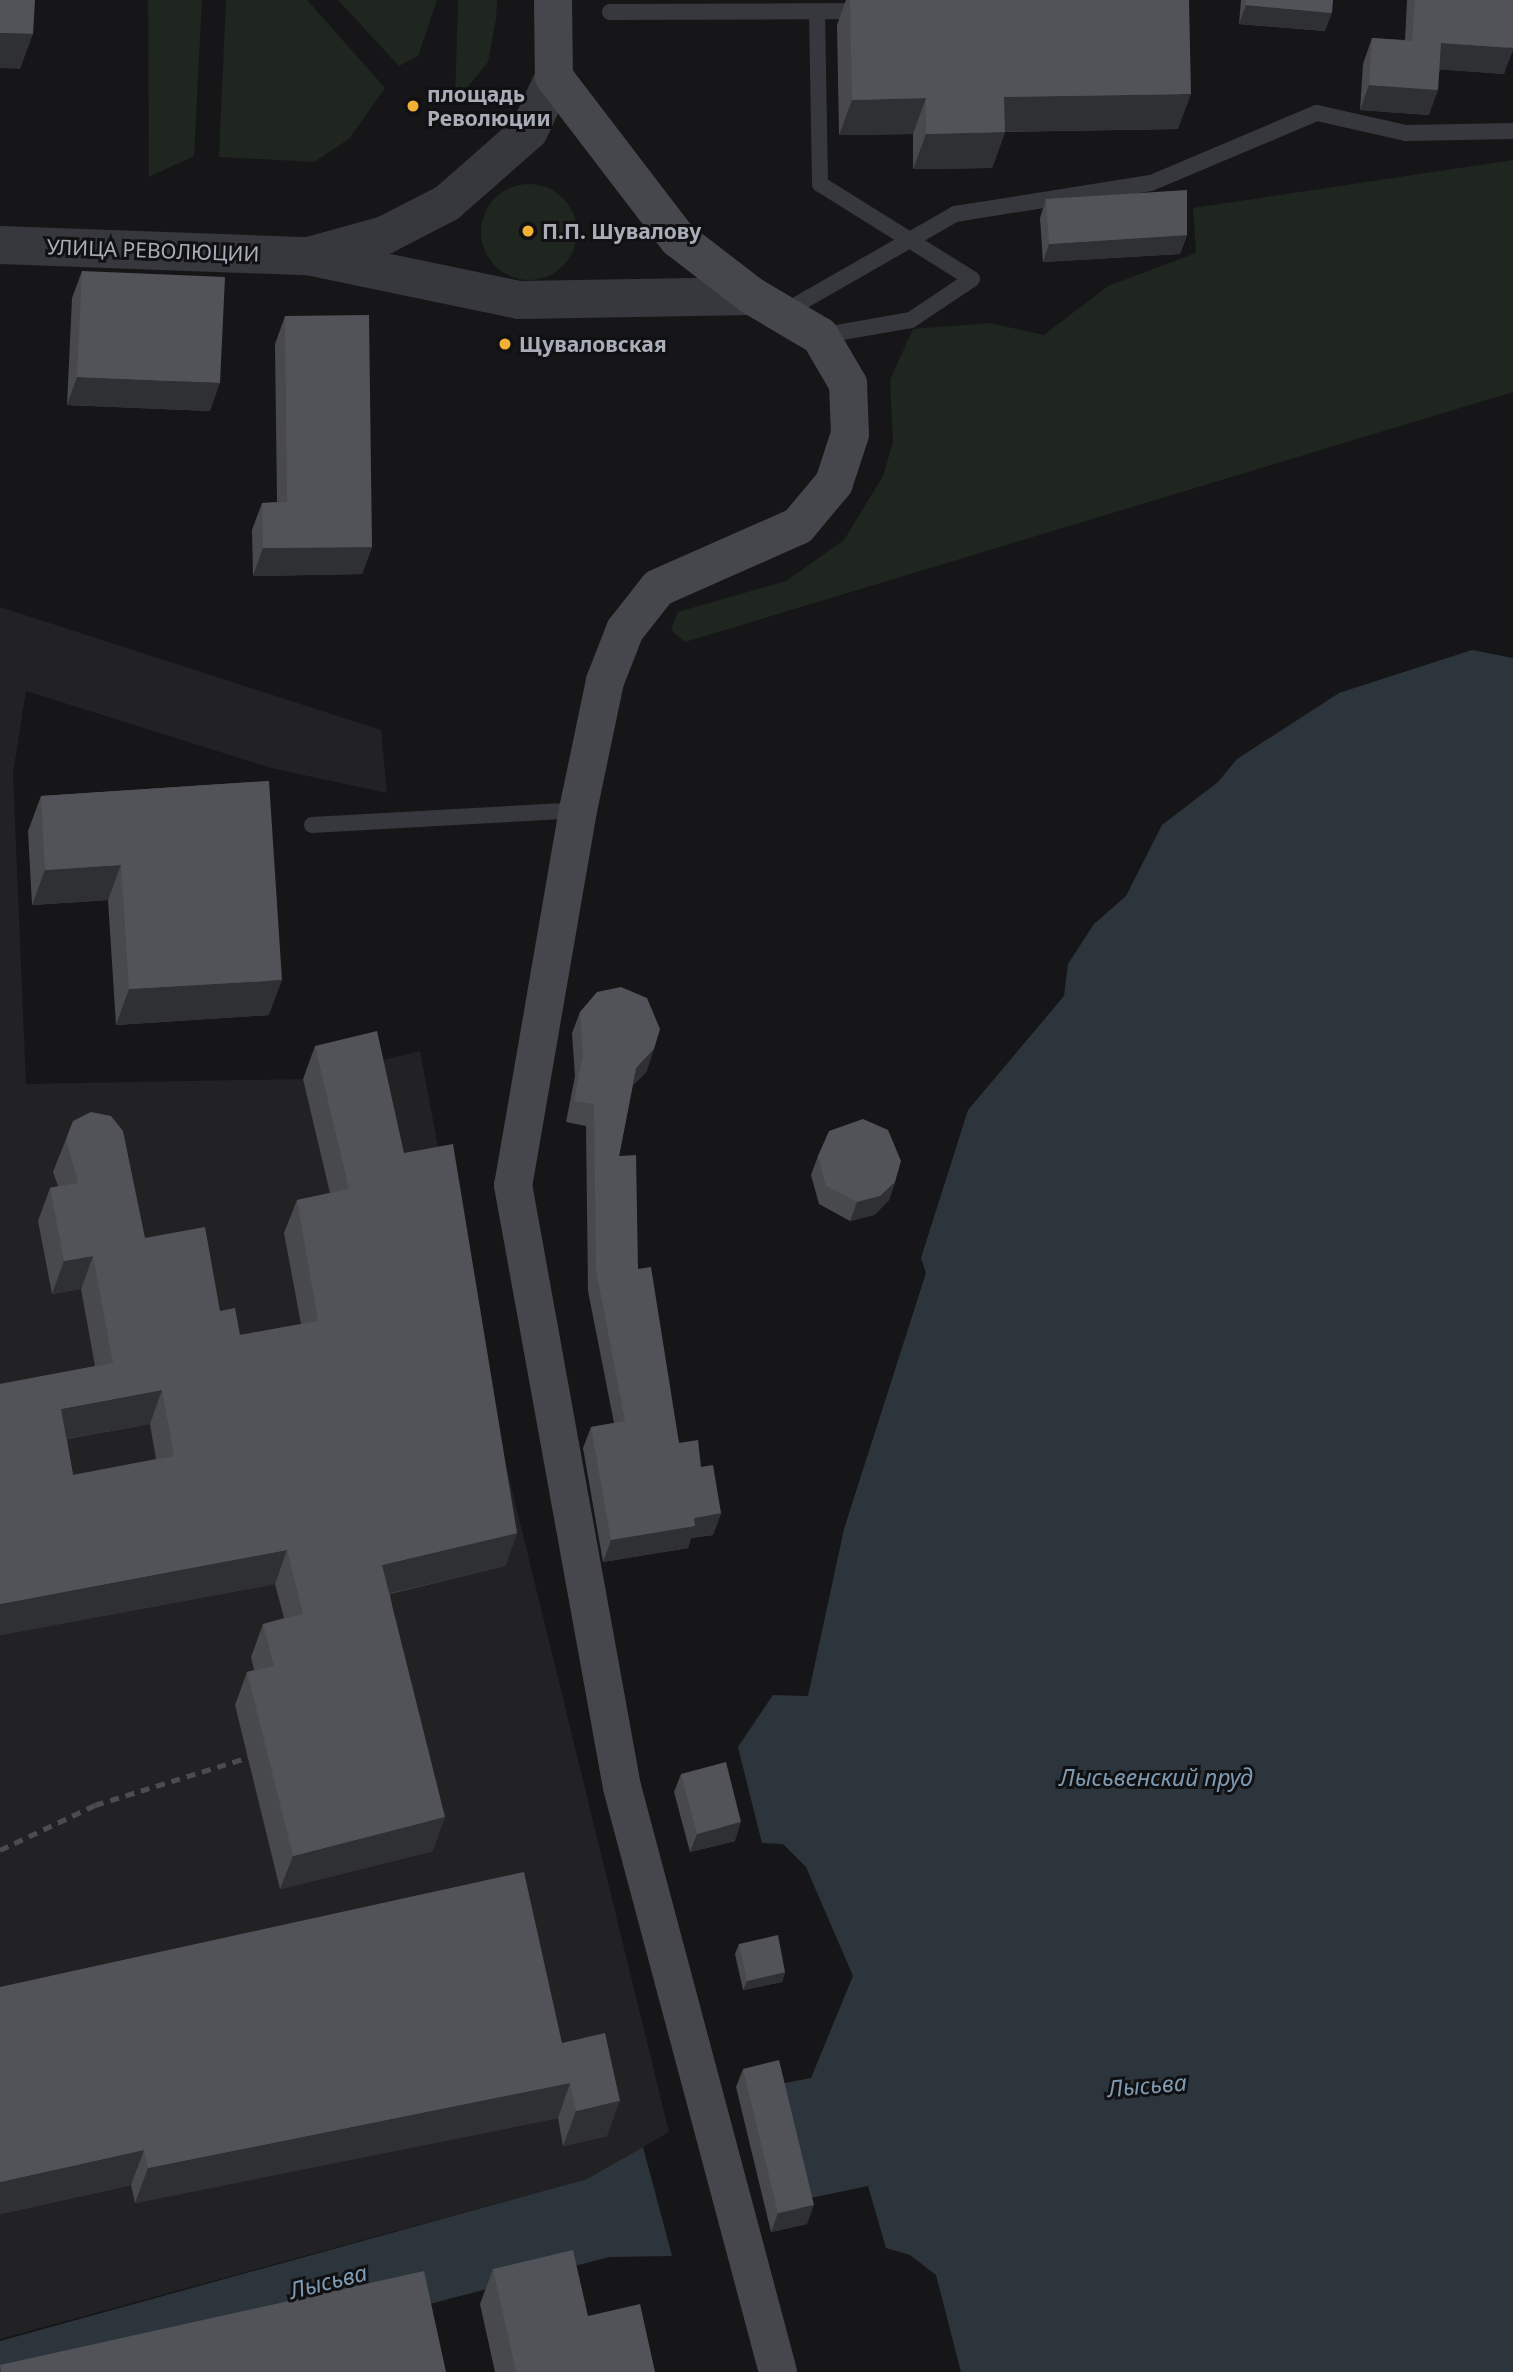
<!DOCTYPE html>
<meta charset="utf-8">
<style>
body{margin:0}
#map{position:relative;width:1513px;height:2372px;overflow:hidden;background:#161618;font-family:"Noto Sans",sans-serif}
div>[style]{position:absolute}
.built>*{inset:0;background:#222225}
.green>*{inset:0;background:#1e261f}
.round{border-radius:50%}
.water>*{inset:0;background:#2c353c}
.service>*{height:16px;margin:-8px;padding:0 8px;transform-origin:8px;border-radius:8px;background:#37383d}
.tertiary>*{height:38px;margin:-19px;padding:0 19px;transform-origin:19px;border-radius:19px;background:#37383d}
.secondary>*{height:38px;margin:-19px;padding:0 19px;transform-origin:19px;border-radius:19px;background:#45474d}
.rail>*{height:5px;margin-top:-2.5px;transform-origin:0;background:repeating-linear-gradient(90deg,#4a4c52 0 9px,transparent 0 16px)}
.wall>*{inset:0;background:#47494d}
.shaded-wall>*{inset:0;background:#2f3033}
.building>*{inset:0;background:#525359}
.dots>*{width:19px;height:19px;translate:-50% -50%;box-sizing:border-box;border:4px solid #111113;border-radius:50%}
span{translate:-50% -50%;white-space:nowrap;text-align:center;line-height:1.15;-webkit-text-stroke:6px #111113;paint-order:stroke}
.poi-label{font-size:21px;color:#a8adb8;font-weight:700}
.left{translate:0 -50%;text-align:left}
.street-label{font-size:21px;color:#a8adb8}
.water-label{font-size:23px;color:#7f9bb3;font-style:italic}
</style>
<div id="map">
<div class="built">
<div style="clip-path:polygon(0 607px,381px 730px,387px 793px,271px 768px,26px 691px,13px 773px,26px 1084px,303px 1079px,420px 1051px,471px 1322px,669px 2132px,587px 2179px,0 2339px)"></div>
</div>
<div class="green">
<div style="clip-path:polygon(148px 0,202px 0,194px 156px,149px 177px)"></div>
<div style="clip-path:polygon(226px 0,307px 0,385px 88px,349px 139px,314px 162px,219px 157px)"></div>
<div style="clip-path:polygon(338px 0,437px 0,418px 56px,399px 66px)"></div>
<div style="clip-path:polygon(458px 0,497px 0,496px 19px,488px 62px,455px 103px)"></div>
<div style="clip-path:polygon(1513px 160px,1513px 392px,685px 642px,671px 630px,678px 612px,786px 581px,844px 540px,883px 476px,893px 442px,890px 380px,913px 329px,990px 323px,1044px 335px,1108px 286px,1196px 253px,1193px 208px)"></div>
<div class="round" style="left:481px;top:184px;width:96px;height:96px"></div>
</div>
<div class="water">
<div style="clip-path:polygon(1472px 650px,1513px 658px,1513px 2372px,961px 2372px,936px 2275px,910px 2255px,886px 2248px,868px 2186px,801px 2200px,774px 2085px,811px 2078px,853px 1976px,806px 1867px,783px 1844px,762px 1843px,738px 1747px,773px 1695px,808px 1696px,844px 1529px,926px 1273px,921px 1258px,968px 1110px,1064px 996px,1068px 964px,1094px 924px,1126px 896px,1162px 825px,1218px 782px,1237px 759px,1339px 693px)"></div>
<div style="clip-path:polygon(643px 2147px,672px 2256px,609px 2257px,170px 2372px,0 2372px,0 2341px,587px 2179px)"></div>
</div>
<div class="service">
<div style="left:610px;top:12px;width:253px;rotate:-0.2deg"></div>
<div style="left:817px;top:12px;width:172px;rotate:89deg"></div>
<div style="left:820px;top:184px;width:179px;rotate:32deg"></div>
<div style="left:972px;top:279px;width:73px;rotate:146.1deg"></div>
<div style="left:911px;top:320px;width:92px;rotate:170deg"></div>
<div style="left:784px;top:312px;width:197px;rotate:-29.8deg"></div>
<div style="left:955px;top:214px;width:198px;rotate:-9deg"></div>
<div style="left:1151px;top:183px;width:180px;rotate:-22.9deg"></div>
<div style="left:1317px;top:113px;width:91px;rotate:12.7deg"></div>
<div style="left:1406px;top:133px;width:107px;rotate:-1.1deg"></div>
<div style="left:312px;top:825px;width:266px;rotate:-3.2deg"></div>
</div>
<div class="tertiary">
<div style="left:0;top:245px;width:307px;rotate:2.1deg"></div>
<div style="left:307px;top:256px;width:217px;rotate:11.7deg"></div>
<div style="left:519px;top:300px;width:233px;rotate:-1deg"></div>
<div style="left:312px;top:255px;width:76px;rotate:-15.3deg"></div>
<div style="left:385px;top:235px;width:70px;rotate:-27.3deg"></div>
<div style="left:447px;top:203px;width:109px;rotate:-41.3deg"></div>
<div style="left:529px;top:131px;width:60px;rotate:-65.2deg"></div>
</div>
<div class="secondary">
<div style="left:553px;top:0;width:77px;rotate:89.3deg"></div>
<div style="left:554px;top:77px;width:204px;rotate:52.6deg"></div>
<div style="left:678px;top:239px;width:93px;rotate:37.6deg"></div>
<div style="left:752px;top:296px;width:79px;rotate:30.5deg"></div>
<div style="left:820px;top:336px;width:56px;rotate:59.7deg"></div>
<div style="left:848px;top:384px;width:50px;rotate:87.7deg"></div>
<div style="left:850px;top:434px;width:52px;rotate:108.1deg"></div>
<div style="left:834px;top:483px;width:56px;rotate:129.9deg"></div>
<div style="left:798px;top:526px;width:153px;rotate:156.1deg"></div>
<div style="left:658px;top:588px;width:53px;rotate:128.2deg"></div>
<div style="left:625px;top:630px;width:55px;rotate:111.4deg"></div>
<div style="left:605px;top:681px;width:132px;rotate:101.8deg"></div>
<div style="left:578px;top:810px;width:381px;rotate:99.8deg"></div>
<div style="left:513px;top:1185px;width:612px;rotate:79.74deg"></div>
<div style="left:622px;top:1787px;width:605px;rotate:75.07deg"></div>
</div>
<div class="rail">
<div style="left:0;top:1850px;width:105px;rotate:-25.3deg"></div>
<div style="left:95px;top:1805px;width:178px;rotate:-17.3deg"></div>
</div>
<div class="wall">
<div style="clip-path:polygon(846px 0,1189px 0,1178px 129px,1005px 132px,992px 168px,913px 169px,913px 134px,839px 135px,837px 25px)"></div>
<div style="clip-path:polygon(1241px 0,1333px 0,1325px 31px,1239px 24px)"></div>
<div style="clip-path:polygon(1407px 0,1513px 0,1504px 74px,1440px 69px,1429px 115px,1360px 110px,1363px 64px,1372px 38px,1405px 40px)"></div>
<div style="clip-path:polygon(1046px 199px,1187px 235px,1180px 254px,1043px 262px,1040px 218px)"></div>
<div style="clip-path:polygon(82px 271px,210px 411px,67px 405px,72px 298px)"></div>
<div style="clip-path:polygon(285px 316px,372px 547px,362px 574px,253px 576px,252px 530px,262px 503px,277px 502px,275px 344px)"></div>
<div style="clip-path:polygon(269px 781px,269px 1015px,116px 1025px,108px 900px,32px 905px,28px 831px,41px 796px)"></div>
<div style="clip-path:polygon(580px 1012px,647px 1071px,633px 1085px,619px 1156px,638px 1269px,679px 1443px,701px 1467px,721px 1513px,713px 1535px,691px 1538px,688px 1548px,603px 1562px,583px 1448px,591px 1427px,614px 1423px,588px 1291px,586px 1126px,566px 1122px,575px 1076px,572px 1033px)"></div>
<div style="clip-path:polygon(evenodd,315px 1046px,404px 1153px,517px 1533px,505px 1566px,390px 1594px,433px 1851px,280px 1889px,235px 1705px,247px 1672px,254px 1670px,251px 1657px,263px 1624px,284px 1618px,275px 1584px,0 1635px,0 1384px,95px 1366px,81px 1289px,52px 1294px,38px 1221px,50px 1188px,58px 1186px,53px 1172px,66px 1139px,145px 1238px,220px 1311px,240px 1335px,301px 1324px,284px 1233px,297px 1200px,330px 1193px,303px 1079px,315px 1046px,150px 1424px,156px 1459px,73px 1475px,67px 1439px,150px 1424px)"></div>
<div style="clip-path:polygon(818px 1156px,895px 1182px,889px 1200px,874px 1215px,850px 1221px,819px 1204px,811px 1175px)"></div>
<div style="clip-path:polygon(681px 1774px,735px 1841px,690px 1852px,674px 1792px)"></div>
<div style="clip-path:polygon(739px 1944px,785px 1972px,782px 1982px,743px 1990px,735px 1954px)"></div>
<div style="clip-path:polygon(0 1987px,562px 2043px,607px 2136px,563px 2146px,558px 2118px,135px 2203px,131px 2185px,0 2214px)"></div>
<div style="clip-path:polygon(743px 2069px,807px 2224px,771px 2232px,736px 2087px)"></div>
<div style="clip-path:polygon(493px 2269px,588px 2316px,655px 2372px,495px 2372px,480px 2304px)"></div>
</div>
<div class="shaded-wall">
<div style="clip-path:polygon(1246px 5px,1332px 13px,1325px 31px,1239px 24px)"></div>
<div style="clip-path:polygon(0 33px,33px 34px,20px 69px,0 68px)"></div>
<div style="clip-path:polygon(1441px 43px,1513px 48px,1513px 50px,1504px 74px,1432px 69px)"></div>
<div style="clip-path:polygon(1369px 85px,1438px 90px,1429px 115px,1360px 110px)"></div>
<div style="clip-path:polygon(1191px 94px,1178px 129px,992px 132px,1004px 97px)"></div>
<div style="clip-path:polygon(926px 98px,913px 134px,839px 135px,852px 100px)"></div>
<div style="clip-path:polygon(1005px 132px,992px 168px,913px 169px,926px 134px)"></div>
<div style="clip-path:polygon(1187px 235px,1180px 254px,1043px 262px,1049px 244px)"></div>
<div style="clip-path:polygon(77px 377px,220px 383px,210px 411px,67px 405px)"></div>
<div style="clip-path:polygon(372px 547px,362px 574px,253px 576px,263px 548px)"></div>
<div style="clip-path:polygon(121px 865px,108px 900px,32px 905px,45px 870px)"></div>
<div style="clip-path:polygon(282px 980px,269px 1015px,116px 1025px,129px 989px)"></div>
<div style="clip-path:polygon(654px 1049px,647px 1071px,628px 1090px,636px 1068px)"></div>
<div style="clip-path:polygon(895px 1182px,889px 1200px,874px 1215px,850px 1221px,857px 1202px)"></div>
<div style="clip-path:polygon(93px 1256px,81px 1289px,52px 1294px,64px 1261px)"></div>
<div style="clip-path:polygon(162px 1390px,150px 1424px,49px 1442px,61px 1409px)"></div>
<div style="clip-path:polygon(721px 1513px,713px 1535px,691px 1538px,688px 1548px,603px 1562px,611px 1540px,694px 1518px)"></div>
<div style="clip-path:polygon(517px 1533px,505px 1566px,370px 1598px,382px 1565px)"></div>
<div style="clip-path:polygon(287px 1550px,275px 1584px,0 1635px,0 1604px)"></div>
<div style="clip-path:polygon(445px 1817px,433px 1851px,280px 1889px,293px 1856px)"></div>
<div style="clip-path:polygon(741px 1822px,735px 1841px,690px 1852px,697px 1834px)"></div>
<div style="clip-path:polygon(785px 1972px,782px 1982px,743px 1990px,747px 1981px)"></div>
<div style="clip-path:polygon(570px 2083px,558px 2118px,135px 2203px,148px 2168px)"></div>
<div style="clip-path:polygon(620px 2101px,607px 2136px,563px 2146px,576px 2111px)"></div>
<div style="clip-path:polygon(144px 2150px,131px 2185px,0 2214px,0 2182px)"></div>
<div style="clip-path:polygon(814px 2205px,807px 2224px,771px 2232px,778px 2213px)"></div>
</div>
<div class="building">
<div style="clip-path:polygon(0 0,35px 0,33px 34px,0 33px)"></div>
<div style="clip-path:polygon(850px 0,1189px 0,1191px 94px,1004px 97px,1005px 132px,926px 134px,926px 98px,852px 100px)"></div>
<div style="clip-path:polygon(1246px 0,1333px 0,1332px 13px,1246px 5px)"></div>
<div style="clip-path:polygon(1415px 0,1513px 0,1513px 48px,1441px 43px,1438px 90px,1369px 85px,1372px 38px,1412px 41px)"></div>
<div style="clip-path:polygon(1187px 190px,1187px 235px,1049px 244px,1046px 199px)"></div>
<div style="clip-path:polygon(82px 271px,225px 277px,220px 383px,77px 377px)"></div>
<div style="clip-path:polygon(369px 315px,372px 547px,263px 548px,262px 503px,287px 502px,285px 316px)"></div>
<div style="clip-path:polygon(269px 781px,282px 980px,129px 989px,121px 865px,45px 870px,41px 796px)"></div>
<div style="clip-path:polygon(621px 987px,647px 998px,660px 1029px,654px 1049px,636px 1068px,619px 1156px,636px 1155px,638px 1269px,651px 1267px,679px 1443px,698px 1440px,701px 1467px,713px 1465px,721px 1513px,694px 1518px,695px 1526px,611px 1540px,591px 1427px,625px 1421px,596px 1269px,594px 1104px,574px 1101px,583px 1055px,580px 1012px,597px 992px)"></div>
<div style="clip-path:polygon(evenodd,377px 1031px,404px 1153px,453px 1144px,517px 1533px,382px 1565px,445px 1817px,293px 1856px,247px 1672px,274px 1666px,263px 1624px,303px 1614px,287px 1550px,0 1604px,0 1384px,113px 1363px,93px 1256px,64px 1261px,50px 1188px,78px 1183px,66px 1139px,73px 1121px,91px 1112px,111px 1116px,123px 1131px,145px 1238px,205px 1227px,220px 1311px,235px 1308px,240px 1335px,318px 1321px,297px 1200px,349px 1189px,315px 1046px,377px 1031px,162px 1390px,174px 1456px,73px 1475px,61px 1409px,162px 1390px)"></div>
<div style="clip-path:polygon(863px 1119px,888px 1130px,901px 1161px,895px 1182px,880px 1196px,857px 1202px,826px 1186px,818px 1156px,829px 1131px)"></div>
<div style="clip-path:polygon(726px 1762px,741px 1822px,697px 1834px,681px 1774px)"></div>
<div style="clip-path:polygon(524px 1872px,562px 2043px,605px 2033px,620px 2101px,576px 2111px,570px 2083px,148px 2168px,144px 2150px,0 2182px,0 1987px)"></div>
<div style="clip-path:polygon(778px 1935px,785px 1972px,747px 1981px,739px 1944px)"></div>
<div style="clip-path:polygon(779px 2060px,814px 2205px,778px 2213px,743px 2069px)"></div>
<div style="clip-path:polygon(573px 2250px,588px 2316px,640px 2304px,655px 2372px,516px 2372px,493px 2269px)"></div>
<div style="clip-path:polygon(424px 2271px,446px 2372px,1px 2372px,0 2365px)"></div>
</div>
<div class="dots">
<div style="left:413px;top:106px;background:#f2b134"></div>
<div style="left:528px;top:231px;background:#f2b134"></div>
<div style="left:505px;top:344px;background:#f2b134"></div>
</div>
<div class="poi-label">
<span class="left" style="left:427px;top:106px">площадь<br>Революции</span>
<span class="left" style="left:542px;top:231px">П.П. Шувалову</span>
<span class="left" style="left:519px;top:344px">Щуваловская</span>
</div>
<div class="street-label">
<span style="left:153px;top:250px;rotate:2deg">УЛИЦА РЕВОЛЮЦИИ</span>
</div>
<div class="water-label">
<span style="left:1156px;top:1777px">Лысьвенский пруд</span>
<span style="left:1147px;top:2085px;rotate:-5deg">Лысьва</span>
<span style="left:328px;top:2281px;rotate:-14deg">Лысьва</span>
</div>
</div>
